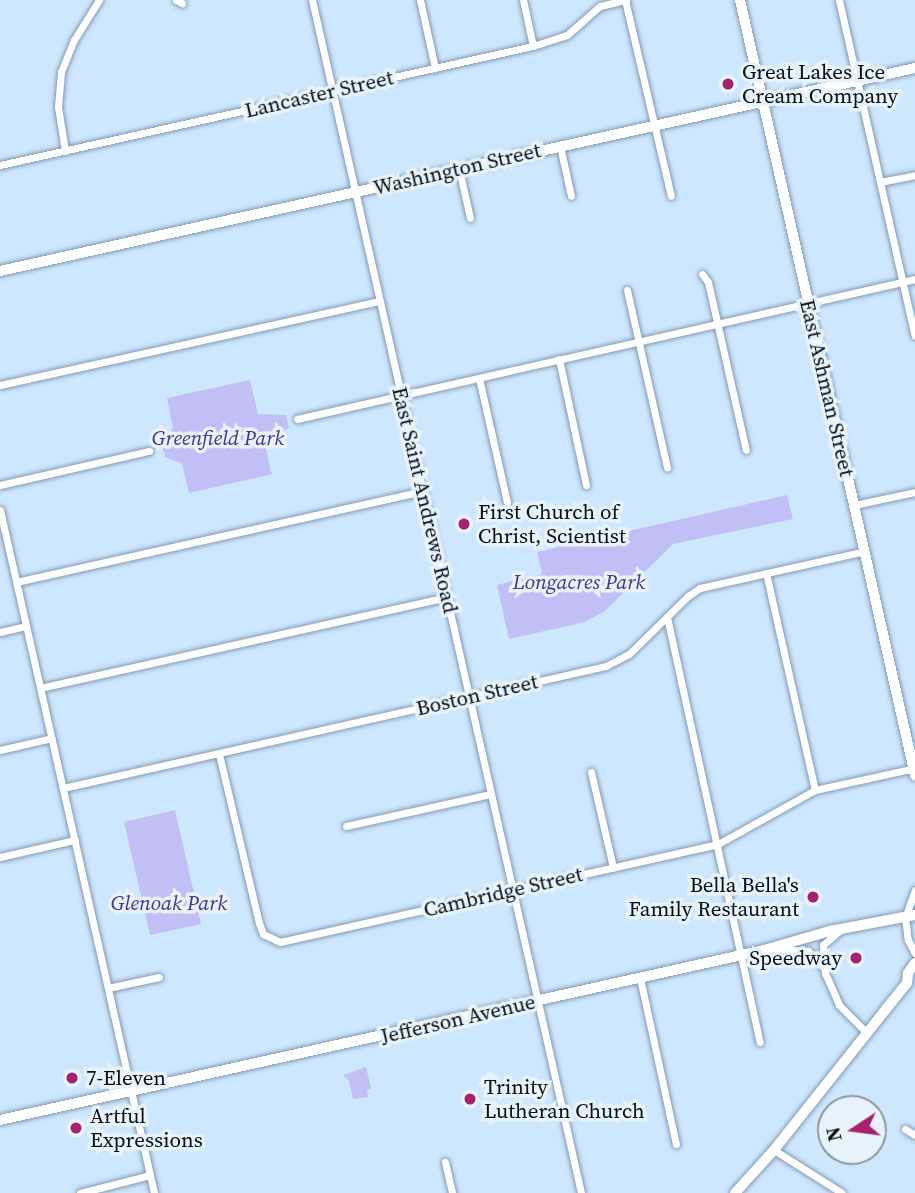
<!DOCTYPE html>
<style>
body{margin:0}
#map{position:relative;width:915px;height:1193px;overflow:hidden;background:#cde7fe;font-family:"Source Serif 4",serif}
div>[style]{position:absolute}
.green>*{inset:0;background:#c2bff6}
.roads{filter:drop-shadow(0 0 2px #849bb1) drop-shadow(0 0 2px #849bb1)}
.street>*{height:7px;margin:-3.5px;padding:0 3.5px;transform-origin:3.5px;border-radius:3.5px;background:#fff}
.secondary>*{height:10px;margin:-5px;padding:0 5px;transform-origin:5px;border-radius:5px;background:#fff}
.dots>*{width:19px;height:19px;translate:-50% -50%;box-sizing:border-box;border:4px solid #e7f2fb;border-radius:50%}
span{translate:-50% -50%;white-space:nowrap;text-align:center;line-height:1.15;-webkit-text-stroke:7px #e7f2fb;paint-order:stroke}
.poi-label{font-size:21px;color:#060e15}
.left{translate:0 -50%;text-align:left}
.right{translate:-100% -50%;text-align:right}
.street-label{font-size:21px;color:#060e15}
.park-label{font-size:21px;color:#473096;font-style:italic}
.north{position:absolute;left:817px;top:1095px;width:70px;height:70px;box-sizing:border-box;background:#e7f2fb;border:2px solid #8d979f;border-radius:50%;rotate:257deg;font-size:19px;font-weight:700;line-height:28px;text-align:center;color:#060e15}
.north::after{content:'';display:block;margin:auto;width:24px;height:32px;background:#a5216e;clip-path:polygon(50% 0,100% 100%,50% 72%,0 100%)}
</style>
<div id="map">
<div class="green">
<div style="clip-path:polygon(250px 380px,258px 414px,286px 415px,289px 428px,264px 442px,272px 474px,189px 493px,182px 464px,165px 457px,162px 442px,173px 428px,167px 398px)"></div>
<div style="clip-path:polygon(787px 495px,793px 519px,673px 544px,605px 611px,585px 622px,509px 639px,497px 585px,542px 574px,537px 552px)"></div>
<div style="clip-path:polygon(175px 810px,201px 924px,150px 935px,124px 822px)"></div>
<div style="clip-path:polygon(366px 1067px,371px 1088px,367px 1090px,368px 1097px,353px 1099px,349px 1081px,343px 1075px)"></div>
</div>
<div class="roads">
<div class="street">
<div style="left:176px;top:0;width:7px;rotate:27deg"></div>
<div style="left:312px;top:0;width:1223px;rotate:77.29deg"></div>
<div style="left:420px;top:0;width:70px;rotate:77.6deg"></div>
<div style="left:523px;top:0;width:47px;rotate:77.7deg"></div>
<div style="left:625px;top:0;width:201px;rotate:76.8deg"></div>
<div style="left:839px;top:0;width:344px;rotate:77.3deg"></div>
<div style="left:560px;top:146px;width:51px;rotate:77.6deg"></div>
<div style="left:65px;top:151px;width:45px;rotate:-99deg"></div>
<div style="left:58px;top:107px;width:35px;rotate:-85deg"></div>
<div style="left:61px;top:72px;width:35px;rotate:-68deg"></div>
<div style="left:74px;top:40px;width:47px;rotate:-58deg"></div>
<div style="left:0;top:165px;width:546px;rotate:-12.59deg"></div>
<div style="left:533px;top:46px;width:36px;rotate:-18deg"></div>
<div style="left:567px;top:35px;width:44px;rotate:-41.3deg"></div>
<div style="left:600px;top:6px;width:27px;rotate:-13deg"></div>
<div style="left:459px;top:169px;width:50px;rotate:77.3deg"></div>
<div style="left:880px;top:182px;width:36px;rotate:-11deg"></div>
<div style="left:702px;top:274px;width:10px;rotate:53deg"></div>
<div style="left:708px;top:282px;width:172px;rotate:77.3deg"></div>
<div style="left:627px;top:290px;width:182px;rotate:77.3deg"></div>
<div style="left:559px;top:359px;width:129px;rotate:77.9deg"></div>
<div style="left:479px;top:378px;width:127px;rotate:77.3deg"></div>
<div style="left:0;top:385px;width:389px;rotate:-12.5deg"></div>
<div style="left:297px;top:419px;width:634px;rotate:-12.76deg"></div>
<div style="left:0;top:485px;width:153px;rotate:-12.9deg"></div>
<div style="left:854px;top:505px;width:62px;rotate:-12deg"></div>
<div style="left:0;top:510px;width:700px;rotate:77.29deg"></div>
<div style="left:766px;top:573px;width:222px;rotate:77.3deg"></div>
<div style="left:16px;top:582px;width:417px;rotate:-12.6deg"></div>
<div style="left:667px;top:617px;width:435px;rotate:77.7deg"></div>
<div style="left:0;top:632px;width:27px;rotate:-13deg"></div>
<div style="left:40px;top:688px;width:416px;rotate:-12.6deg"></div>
<div style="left:0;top:750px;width:53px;rotate:-13deg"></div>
<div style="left:219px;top:754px;width:174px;rotate:76.7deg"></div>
<div style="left:259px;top:923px;width:12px;rotate:70deg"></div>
<div style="left:263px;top:934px;width:19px;rotate:25deg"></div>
<div style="left:280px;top:942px;width:449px;rotate:-12.6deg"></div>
<div style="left:718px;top:844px;width:111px;rotate:-29.1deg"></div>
<div style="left:815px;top:790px;width:102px;rotate:-12.4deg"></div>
<div style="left:591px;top:772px;width:98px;rotate:77deg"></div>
<div style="left:63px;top:788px;width:557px;rotate:-12.66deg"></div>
<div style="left:606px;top:666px;width:26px;rotate:-28deg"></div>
<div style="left:629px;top:654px;width:83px;rotate:-44.5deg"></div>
<div style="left:688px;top:596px;width:14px;rotate:-34deg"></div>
<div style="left:700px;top:588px;width:169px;rotate:-12.6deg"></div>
<div style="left:346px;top:826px;width:148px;rotate:-12.5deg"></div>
<div style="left:0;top:857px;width:77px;rotate:-12.8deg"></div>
<div style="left:915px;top:890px;width:29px;rotate:110deg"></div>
<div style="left:905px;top:917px;width:23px;rotate:83deg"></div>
<div style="left:908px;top:940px;width:15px;rotate:62deg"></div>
<div style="left:839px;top:931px;width:21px;rotate:139deg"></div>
<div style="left:823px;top:945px;width:28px;rotate:86deg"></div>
<div style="left:825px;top:973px;width:35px;rotate:66deg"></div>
<div style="left:839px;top:1005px;width:40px;rotate:45deg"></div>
<div style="left:778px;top:949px;width:30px;rotate:4deg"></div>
<div style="left:808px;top:951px;width:21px;rotate:47deg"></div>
<div style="left:640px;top:978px;width:170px;rotate:77.8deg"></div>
<div style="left:108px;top:988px;width:52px;rotate:-12.2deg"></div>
<div style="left:905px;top:1129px;width:12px;rotate:31deg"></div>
<div style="left:774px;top:1150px;width:80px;rotate:32.3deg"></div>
<div style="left:445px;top:1162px;width:32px;rotate:77deg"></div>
<div style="left:80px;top:1193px;width:72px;rotate:-14.4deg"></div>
</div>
<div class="secondary">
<div style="left:740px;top:0;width:795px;rotate:77.28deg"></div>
<div style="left:0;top:271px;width:937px;rotate:-12.51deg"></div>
<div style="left:0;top:1120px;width:783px;rotate:-12.54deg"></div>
<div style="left:764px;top:950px;width:69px;rotate:-16.1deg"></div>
<div style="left:830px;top:931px;width:86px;rotate:-10.7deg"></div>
<div style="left:735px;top:1193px;width:58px;rotate:-47.8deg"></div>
<div style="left:774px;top:1150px;width:180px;rotate:-51.5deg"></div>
<div style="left:886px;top:1009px;width:33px;rotate:-51deg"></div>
<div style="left:907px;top:983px;width:10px;rotate:-84deg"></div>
<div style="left:908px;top:973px;width:12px;rotate:-55deg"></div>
</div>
</div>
<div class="dots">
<div style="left:728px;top:84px;background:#a5216e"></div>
<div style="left:464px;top:524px;background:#a5216e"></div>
<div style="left:813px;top:897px;background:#a5216e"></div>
<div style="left:856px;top:958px;background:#a5216e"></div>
<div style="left:72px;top:1078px;background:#a5216e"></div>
<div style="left:470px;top:1099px;background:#a5216e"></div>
<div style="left:76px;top:1128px;background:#a5216e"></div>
</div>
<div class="poi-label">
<span class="left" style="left:742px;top:84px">Great Lakes Ice<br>Cream Company</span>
<span class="left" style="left:478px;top:524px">First Church of<br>Christ, Scientist</span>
<span class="right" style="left:799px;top:897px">Bella Bella's<br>Family Restaurant</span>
<span class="right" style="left:842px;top:958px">Speedway</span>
<span class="left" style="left:86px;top:1078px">7-Eleven</span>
<span class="left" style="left:484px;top:1099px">Trinity<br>Lutheran Church</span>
<span class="left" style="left:90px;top:1128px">Artful<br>Expressions</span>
</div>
<div class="street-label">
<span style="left:319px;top:94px;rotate:-13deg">Lancaster Street</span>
<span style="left:457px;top:169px;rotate:-13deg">Washington Street</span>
<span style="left:827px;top:388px;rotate:77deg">East Ashman Street</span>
<span style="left:425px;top:500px;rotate:77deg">East Saint Andrews Road</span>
<span style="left:477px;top:695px;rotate:-13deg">Boston Street</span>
<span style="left:503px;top:892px;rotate:-13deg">Cambridge Street</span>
<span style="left:458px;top:1019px;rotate:-13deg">Jefferson Avenue</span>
</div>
<div class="park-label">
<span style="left:218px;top:438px">Greenfield Park</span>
<span style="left:579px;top:582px">Longacres Park</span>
<span style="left:169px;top:903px">Glenoak Park</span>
</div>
<div class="north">N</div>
</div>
